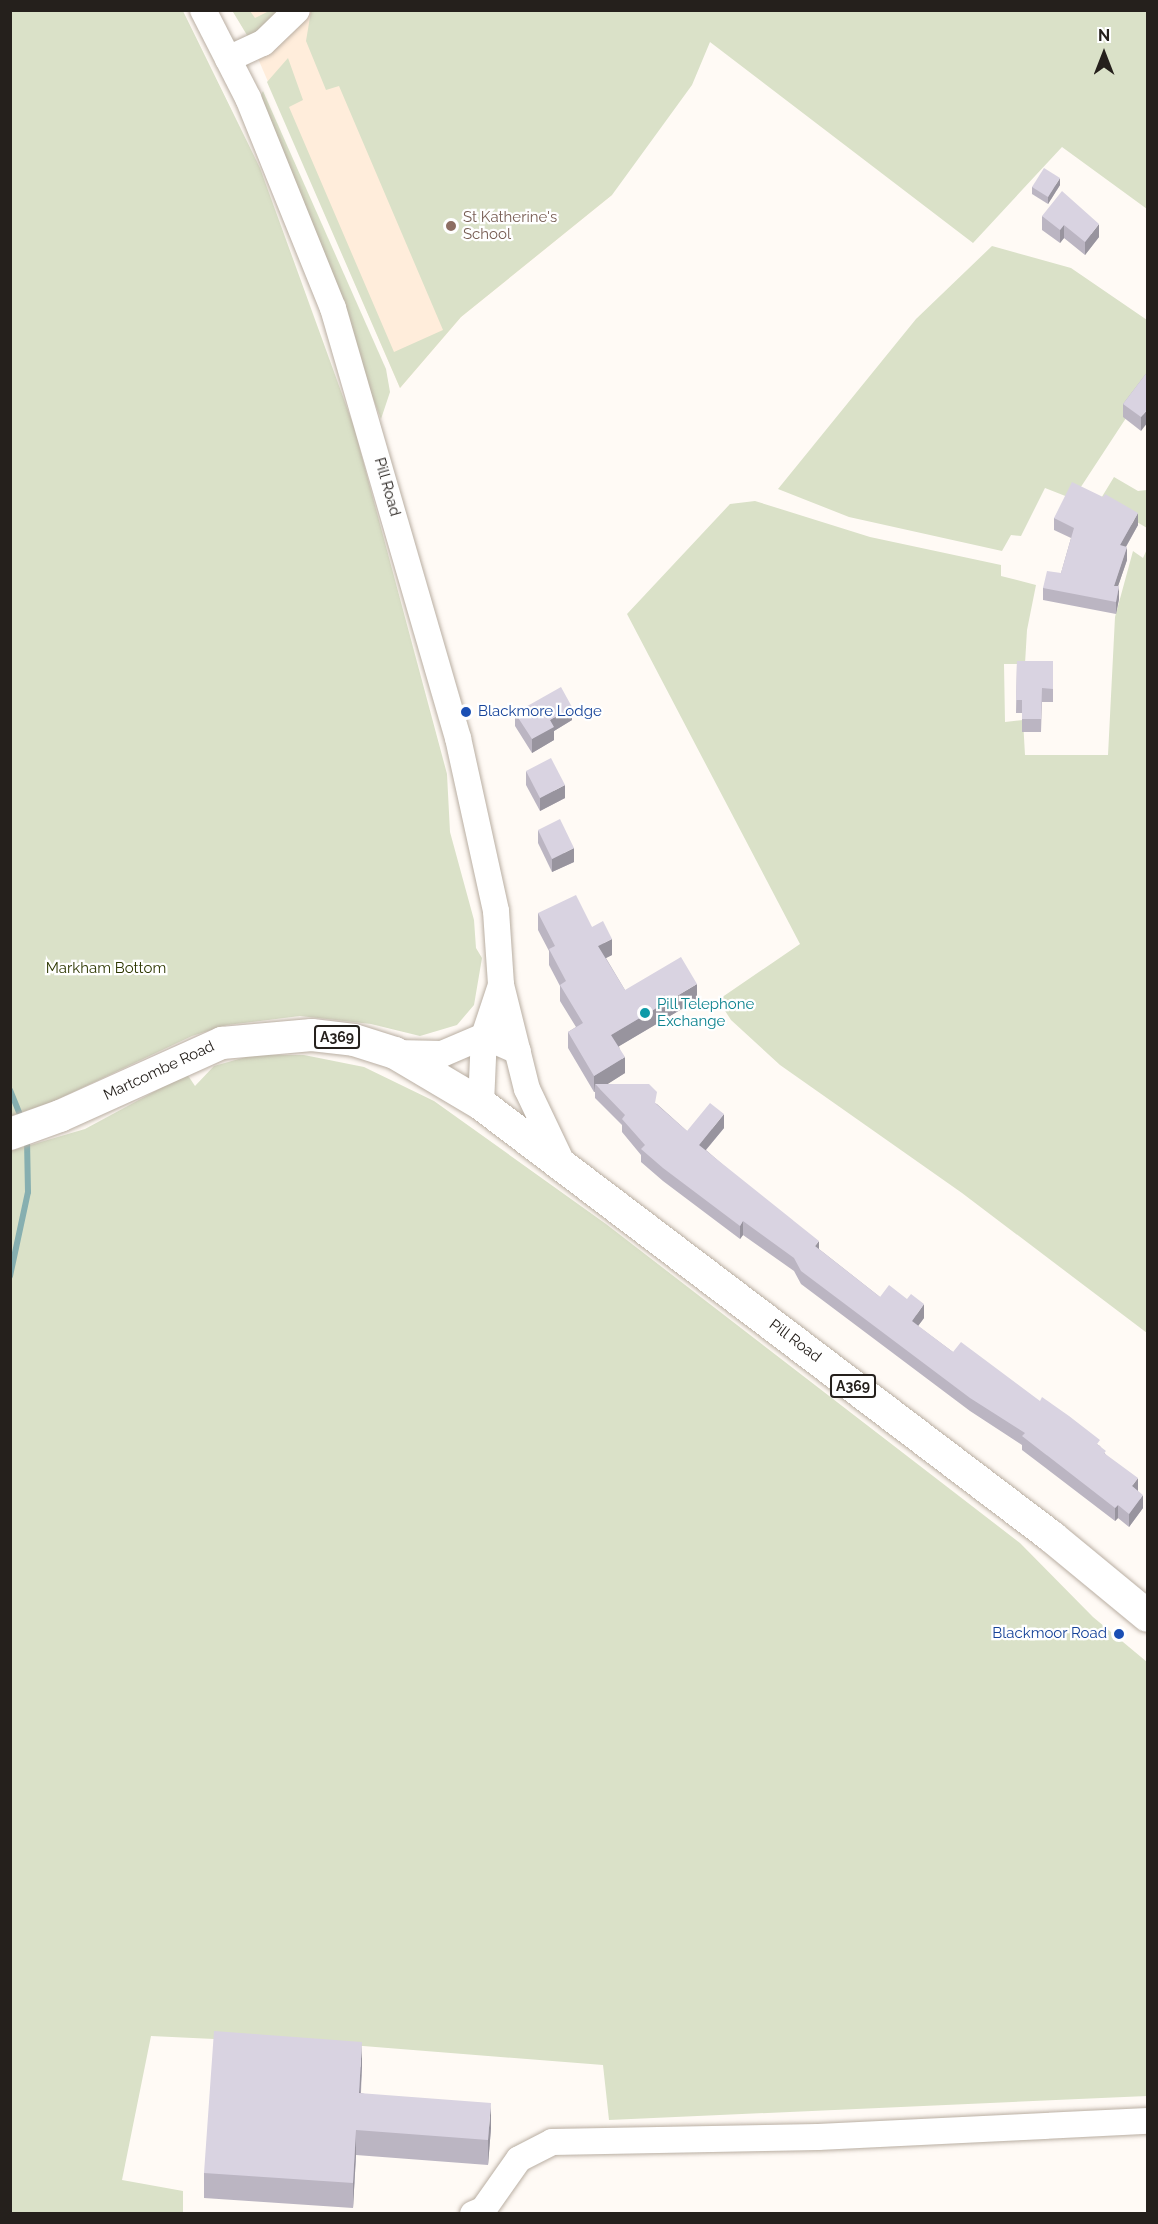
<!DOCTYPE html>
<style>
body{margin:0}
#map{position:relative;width:1158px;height:2224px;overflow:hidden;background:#fffaf5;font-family:Raleway,sans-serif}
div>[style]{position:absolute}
.built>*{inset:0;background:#ffeddb}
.green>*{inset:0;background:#dae1c8}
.stream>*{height:6px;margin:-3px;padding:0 3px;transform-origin:3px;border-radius:3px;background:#86afb0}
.roads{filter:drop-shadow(0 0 2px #b9aea2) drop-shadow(0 0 2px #b9aea2)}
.minor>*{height:26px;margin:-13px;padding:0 13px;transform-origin:13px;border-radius:13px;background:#fff}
.major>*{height:32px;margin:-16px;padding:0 16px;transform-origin:16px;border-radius:16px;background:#fff}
.wall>*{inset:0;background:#bbb5c2}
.shaded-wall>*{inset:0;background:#98949e}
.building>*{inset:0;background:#d9d3e1}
.dots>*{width:16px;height:16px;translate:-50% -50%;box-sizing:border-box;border:3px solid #fff;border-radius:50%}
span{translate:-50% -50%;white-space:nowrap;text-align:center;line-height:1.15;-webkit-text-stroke:4.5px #fff;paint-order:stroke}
.shield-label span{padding:2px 4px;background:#fff;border:2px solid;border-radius:4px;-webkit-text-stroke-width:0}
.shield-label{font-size:14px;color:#25201c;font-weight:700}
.education-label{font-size:15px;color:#785e54}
.left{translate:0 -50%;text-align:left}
.street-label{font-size:15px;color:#25201c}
.transit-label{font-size:15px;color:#164399}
.right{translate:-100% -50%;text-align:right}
.park-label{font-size:15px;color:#2f3903}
.culture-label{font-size:15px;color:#0d838f}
.frame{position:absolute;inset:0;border:12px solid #25201c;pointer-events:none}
.north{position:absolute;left:1074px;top:24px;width:60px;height:60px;-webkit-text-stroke:4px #fff;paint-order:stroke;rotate:0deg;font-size:16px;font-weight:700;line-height:24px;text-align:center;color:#25201c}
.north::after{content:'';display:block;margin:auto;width:21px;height:27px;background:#25201c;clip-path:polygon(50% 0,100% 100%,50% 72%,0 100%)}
</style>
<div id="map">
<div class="built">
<div style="clip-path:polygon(233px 11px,581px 11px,612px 195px,461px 317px,400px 388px,250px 40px)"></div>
</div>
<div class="green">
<div style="clip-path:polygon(11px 11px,183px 11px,260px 168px,354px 427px,447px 774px,450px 832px,474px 920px,476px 948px,482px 958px,474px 1005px,457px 1025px,420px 1036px,371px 1024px,300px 1016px,227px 1025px,192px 1036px,54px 1101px,11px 1116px)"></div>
<div style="clip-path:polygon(250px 11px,255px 18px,269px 11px,282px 11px,250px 40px,233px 12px)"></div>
<div style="clip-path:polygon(311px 11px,1147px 11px,1147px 209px,1062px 147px,973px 243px,710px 42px,692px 85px,612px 195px,461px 317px,400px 388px,267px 82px,288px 58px,303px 100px,289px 107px,394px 352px,443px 330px,339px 86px,326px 90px,306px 41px)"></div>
<div style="clip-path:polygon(263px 91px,386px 369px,390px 392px,381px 419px,258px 100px)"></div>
<div style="clip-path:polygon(992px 246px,1071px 268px,1147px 320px,1147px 386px,1073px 499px,1045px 488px,1021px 536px,1011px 535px,1002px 551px,849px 517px,778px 489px,916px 319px)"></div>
<div style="clip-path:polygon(1114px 477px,1138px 491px,1147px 490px,1147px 528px,1100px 500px)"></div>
<div style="clip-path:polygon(755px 501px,870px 537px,1001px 565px,1001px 576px,1036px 585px,1027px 630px,1025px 664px,1004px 664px,1005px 722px,1023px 720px,1025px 755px,1108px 755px,1115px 617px,1133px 551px,1143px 558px,1147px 549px,1147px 1333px,962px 1193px,780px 1065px,731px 1020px,718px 1000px,800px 944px,627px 614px,730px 504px)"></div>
<div style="clip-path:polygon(253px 1055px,304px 1055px,364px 1067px,434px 1101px,606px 1224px,1020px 1543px,1093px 1617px,1147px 1662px,1147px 2096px,609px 2120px,603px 2065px,363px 2046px,151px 2036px,122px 2180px,183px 2191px,183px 2213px,11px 2213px,10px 1151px,85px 1129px,187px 1074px,195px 1086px,214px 1066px)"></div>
</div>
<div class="stream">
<div style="left:10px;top:1090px;width:31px;rotate:68deg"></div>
<div style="left:10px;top:1276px;width:86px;rotate:-77.9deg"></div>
<div style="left:28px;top:1192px;width:54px;rotate:-91.1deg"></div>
</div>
<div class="roads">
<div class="minor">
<div style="left:203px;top:10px;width:99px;rotate:62.9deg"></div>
<div style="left:248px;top:98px;width:227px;rotate:68deg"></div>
<div style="left:333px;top:308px;width:448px;rotate:73.8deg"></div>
<div style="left:458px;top:738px;width:177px;rotate:77.6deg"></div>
<div style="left:496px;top:911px;width:74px;rotate:86.1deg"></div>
<div style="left:501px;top:985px;width:107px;rotate:76deg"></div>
<div style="left:527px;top:1089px;width:86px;rotate:64.6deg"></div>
<div style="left:228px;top:59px;width:38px;rotate:-25deg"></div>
<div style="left:263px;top:43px;width:47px;rotate:-44.1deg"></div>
<div style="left:395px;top:1053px;width:47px;rotate:1.2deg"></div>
<div style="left:442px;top:1054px;width:46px;rotate:-23.2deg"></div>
<div style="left:484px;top:1036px;width:37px;rotate:24deg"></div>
<div style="left:481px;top:1104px;width:68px;rotate:-87.5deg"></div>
<div style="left:484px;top:1036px;width:54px;rotate:-71.6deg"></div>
<div style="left:473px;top:2214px;width:11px;rotate:-22deg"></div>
<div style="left:483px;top:2210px;width:62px;rotate:-54.8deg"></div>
<div style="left:519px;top:2159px;width:37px;rotate:-27deg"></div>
<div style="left:552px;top:2142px;width:266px;rotate:-1.1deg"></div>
<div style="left:818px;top:2137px;width:330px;rotate:-2.8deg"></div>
</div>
<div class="major">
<div style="left:10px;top:1134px;width:53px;rotate:-19.8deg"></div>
<div style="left:60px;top:1116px;width:178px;rotate:-24.3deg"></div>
<div style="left:222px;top:1043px;width:90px;rotate:-5.1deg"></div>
<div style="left:312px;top:1035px;width:42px;rotate:6.8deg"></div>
<div style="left:354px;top:1040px;width:43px;rotate:17.6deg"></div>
<div style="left:395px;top:1053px;width:100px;rotate:30.7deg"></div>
<div style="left:481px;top:1104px;width:717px;rotate:37.17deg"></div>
<div style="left:1052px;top:1537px;width:124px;rotate:39.5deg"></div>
</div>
</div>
<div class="wall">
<div style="clip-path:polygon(1060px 185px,1048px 204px,1032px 194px,1032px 187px)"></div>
<div style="clip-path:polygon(1042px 216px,1099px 237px,1085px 255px,1064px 238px,1060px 243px,1042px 230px)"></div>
<div style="clip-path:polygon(1148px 371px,1141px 431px,1123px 417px,1123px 404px)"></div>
<div style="clip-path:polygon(1054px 518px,1138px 525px,1126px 547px,1127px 560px,1118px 586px,1119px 599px,1116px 614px,1043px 600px,1043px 588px,1061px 573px,1071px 538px,1054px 530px)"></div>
<div style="clip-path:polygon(1017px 661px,1053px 661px,1053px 702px,1042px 702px,1041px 732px,1022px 732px,1022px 713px,1016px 713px)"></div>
<div style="clip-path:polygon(515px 713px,572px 720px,554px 731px,554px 740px,532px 753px,515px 726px)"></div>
<div style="clip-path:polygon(526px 771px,565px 798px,540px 811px,526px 785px)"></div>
<div style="clip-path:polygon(538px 830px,574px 862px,552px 872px,538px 843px)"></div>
<div style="clip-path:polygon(538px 913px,592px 927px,612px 955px,606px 958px,625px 990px,697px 1000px,619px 1046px,625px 1073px,607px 1084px,657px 1104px,687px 1131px,724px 1128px,706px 1150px,819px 1249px,880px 1297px,924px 1318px,918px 1326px,953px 1352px,1100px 1446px,1106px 1455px,1138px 1491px,1143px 1508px,1129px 1527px,1118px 1518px,1115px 1521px,1022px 1450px,1022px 1445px,970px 1411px,801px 1284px,794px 1271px,743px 1235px,740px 1239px,663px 1181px,641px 1162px,641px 1155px,622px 1132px,622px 1125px,595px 1098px,595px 1092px,594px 1092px,568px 1048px,568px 1032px,576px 1027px,560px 1001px,560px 986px,549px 965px,549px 951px,538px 930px)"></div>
<div style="clip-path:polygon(362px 2066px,361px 2093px,491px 2128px,488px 2165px,356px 2155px,353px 2208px,204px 2198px,204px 2173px)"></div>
</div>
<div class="shaded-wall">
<div style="clip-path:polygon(1060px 178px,1060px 185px,1048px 204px,1048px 197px)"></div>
<div style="clip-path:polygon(1099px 224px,1099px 237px,1085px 255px,1085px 242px)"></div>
<div style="clip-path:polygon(1064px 225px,1064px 238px,1060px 243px,1060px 230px)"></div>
<div style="clip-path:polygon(1148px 409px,1148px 422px,1141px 431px,1141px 417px)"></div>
<div style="clip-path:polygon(1138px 513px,1138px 525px,1120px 557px,1120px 545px)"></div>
<div style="clip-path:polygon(1127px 547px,1127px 560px,1114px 598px,1114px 586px)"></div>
<div style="clip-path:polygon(1119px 586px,1119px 599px,1116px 614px,1116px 602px)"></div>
<div style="clip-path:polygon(572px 707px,572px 720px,554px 731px,554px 740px,532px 753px,532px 739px,550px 720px)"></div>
<div style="clip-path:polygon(565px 785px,565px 798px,540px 811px,540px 798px)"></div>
<div style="clip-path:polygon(574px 848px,574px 862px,552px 872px,552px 859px)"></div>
<div style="clip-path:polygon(612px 939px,612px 955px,598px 962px,598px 946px)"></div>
<div style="clip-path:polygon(697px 984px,697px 1000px,611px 1051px,611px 1035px)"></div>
<div style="clip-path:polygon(625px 1057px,625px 1073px,600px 1089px,595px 1084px,594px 1092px,594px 1076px)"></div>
<div style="clip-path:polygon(724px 1114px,724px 1128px,699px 1158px,699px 1145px)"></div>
<div style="clip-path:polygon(743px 1221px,743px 1235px,740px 1239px,740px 1226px)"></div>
<div style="clip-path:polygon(819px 1241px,819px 1254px,815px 1246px)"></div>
<div style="clip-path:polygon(924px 1304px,924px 1318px,912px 1334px,912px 1321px)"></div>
<div style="clip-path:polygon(1138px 1478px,1138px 1492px,1132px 1486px)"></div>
<div style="clip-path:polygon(1143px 1495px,1143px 1508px,1129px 1527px,1129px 1514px)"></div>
<div style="clip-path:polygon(1118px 1505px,1118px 1518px,1115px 1521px,1115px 1508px)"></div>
<div style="clip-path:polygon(362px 2042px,362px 2066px,359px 2117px,359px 2093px)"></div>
<div style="clip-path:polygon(491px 2103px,491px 2128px,488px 2165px,488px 2140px)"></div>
<div style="clip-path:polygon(356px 2130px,356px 2155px,353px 2208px,353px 2183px)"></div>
</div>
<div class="building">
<div style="clip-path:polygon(1044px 168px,1060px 178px,1048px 197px,1032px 187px)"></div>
<div style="clip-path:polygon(1062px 191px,1099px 224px,1085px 242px,1064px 225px,1060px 230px,1042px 216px)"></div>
<div style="clip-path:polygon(1148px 371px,1148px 409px,1141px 417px,1123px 404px)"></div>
<div style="clip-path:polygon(1072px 482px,1103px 497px,1105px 494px,1138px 513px,1120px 545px,1127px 547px,1114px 586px,1119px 586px,1116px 602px,1043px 588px,1047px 571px,1061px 573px,1074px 528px,1054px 518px)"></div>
<div style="clip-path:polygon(1017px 661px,1053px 661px,1053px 689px,1042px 688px,1041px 719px,1022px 719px,1022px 700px,1016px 700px)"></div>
<div style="clip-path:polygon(561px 687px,572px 707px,550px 720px,554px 727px,532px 739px,515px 713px)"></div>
<div style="clip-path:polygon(551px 758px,565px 785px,540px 798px,526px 771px)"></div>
<div style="clip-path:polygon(560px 819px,574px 848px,552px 859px,538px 830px)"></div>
<div style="clip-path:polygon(576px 895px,592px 927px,603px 921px,612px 939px,598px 946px,625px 990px,681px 957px,697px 984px,611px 1035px,625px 1057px,594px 1076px,568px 1032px,583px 1023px,560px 985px,566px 981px,549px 949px,555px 946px,538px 913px)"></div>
<div style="clip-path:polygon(595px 1084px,649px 1084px,657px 1092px,655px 1103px,687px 1131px,710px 1103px,724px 1114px,699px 1145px,819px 1241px,815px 1246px,880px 1297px,889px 1285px,907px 1299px,911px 1294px,924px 1304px,912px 1321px,953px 1352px,961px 1342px,1040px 1401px,1042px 1397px,1069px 1416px,1100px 1440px,1097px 1444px,1106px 1451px,1104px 1453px,1138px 1478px,1132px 1486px,1143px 1495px,1129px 1514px,1118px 1505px,1115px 1508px,1022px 1436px,1025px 1433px,970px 1398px,801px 1271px,794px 1258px,743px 1221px,740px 1226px,663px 1168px,641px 1149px,645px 1145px,622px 1119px,625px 1115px)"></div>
<div style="clip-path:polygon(214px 2031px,362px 2042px,359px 2093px,491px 2103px,488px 2140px,356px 2130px,353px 2183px,204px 2173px)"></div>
</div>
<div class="dots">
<div style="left:451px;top:226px;background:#8d6e63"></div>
<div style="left:466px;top:712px;background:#1a4fb4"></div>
<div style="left:645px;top:1013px;background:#0f9aa8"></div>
<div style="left:1119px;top:1634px;background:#1a4fb4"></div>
</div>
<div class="shield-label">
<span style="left:337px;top:1037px">A369</span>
<span style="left:853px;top:1386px">A369</span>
</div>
<div class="education-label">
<span class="left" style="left:463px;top:226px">St Katherine's<br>School</span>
</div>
<div class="street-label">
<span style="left:387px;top:487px;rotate:74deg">Pill Road</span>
<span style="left:159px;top:1071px;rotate:-25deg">Martcombe Road</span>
<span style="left:795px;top:1341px;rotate:37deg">Pill Road</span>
</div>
<div class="transit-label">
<span class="left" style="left:478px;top:712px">Blackmore Lodge</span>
<span class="right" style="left:1107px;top:1634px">Blackmoor Road</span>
</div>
<div class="park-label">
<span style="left:106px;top:969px">Markham Bottom</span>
</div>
<div class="culture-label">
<span class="left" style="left:657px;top:1013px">Pill Telephone<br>Exchange</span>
</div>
<div class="frame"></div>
<div class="north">N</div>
</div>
